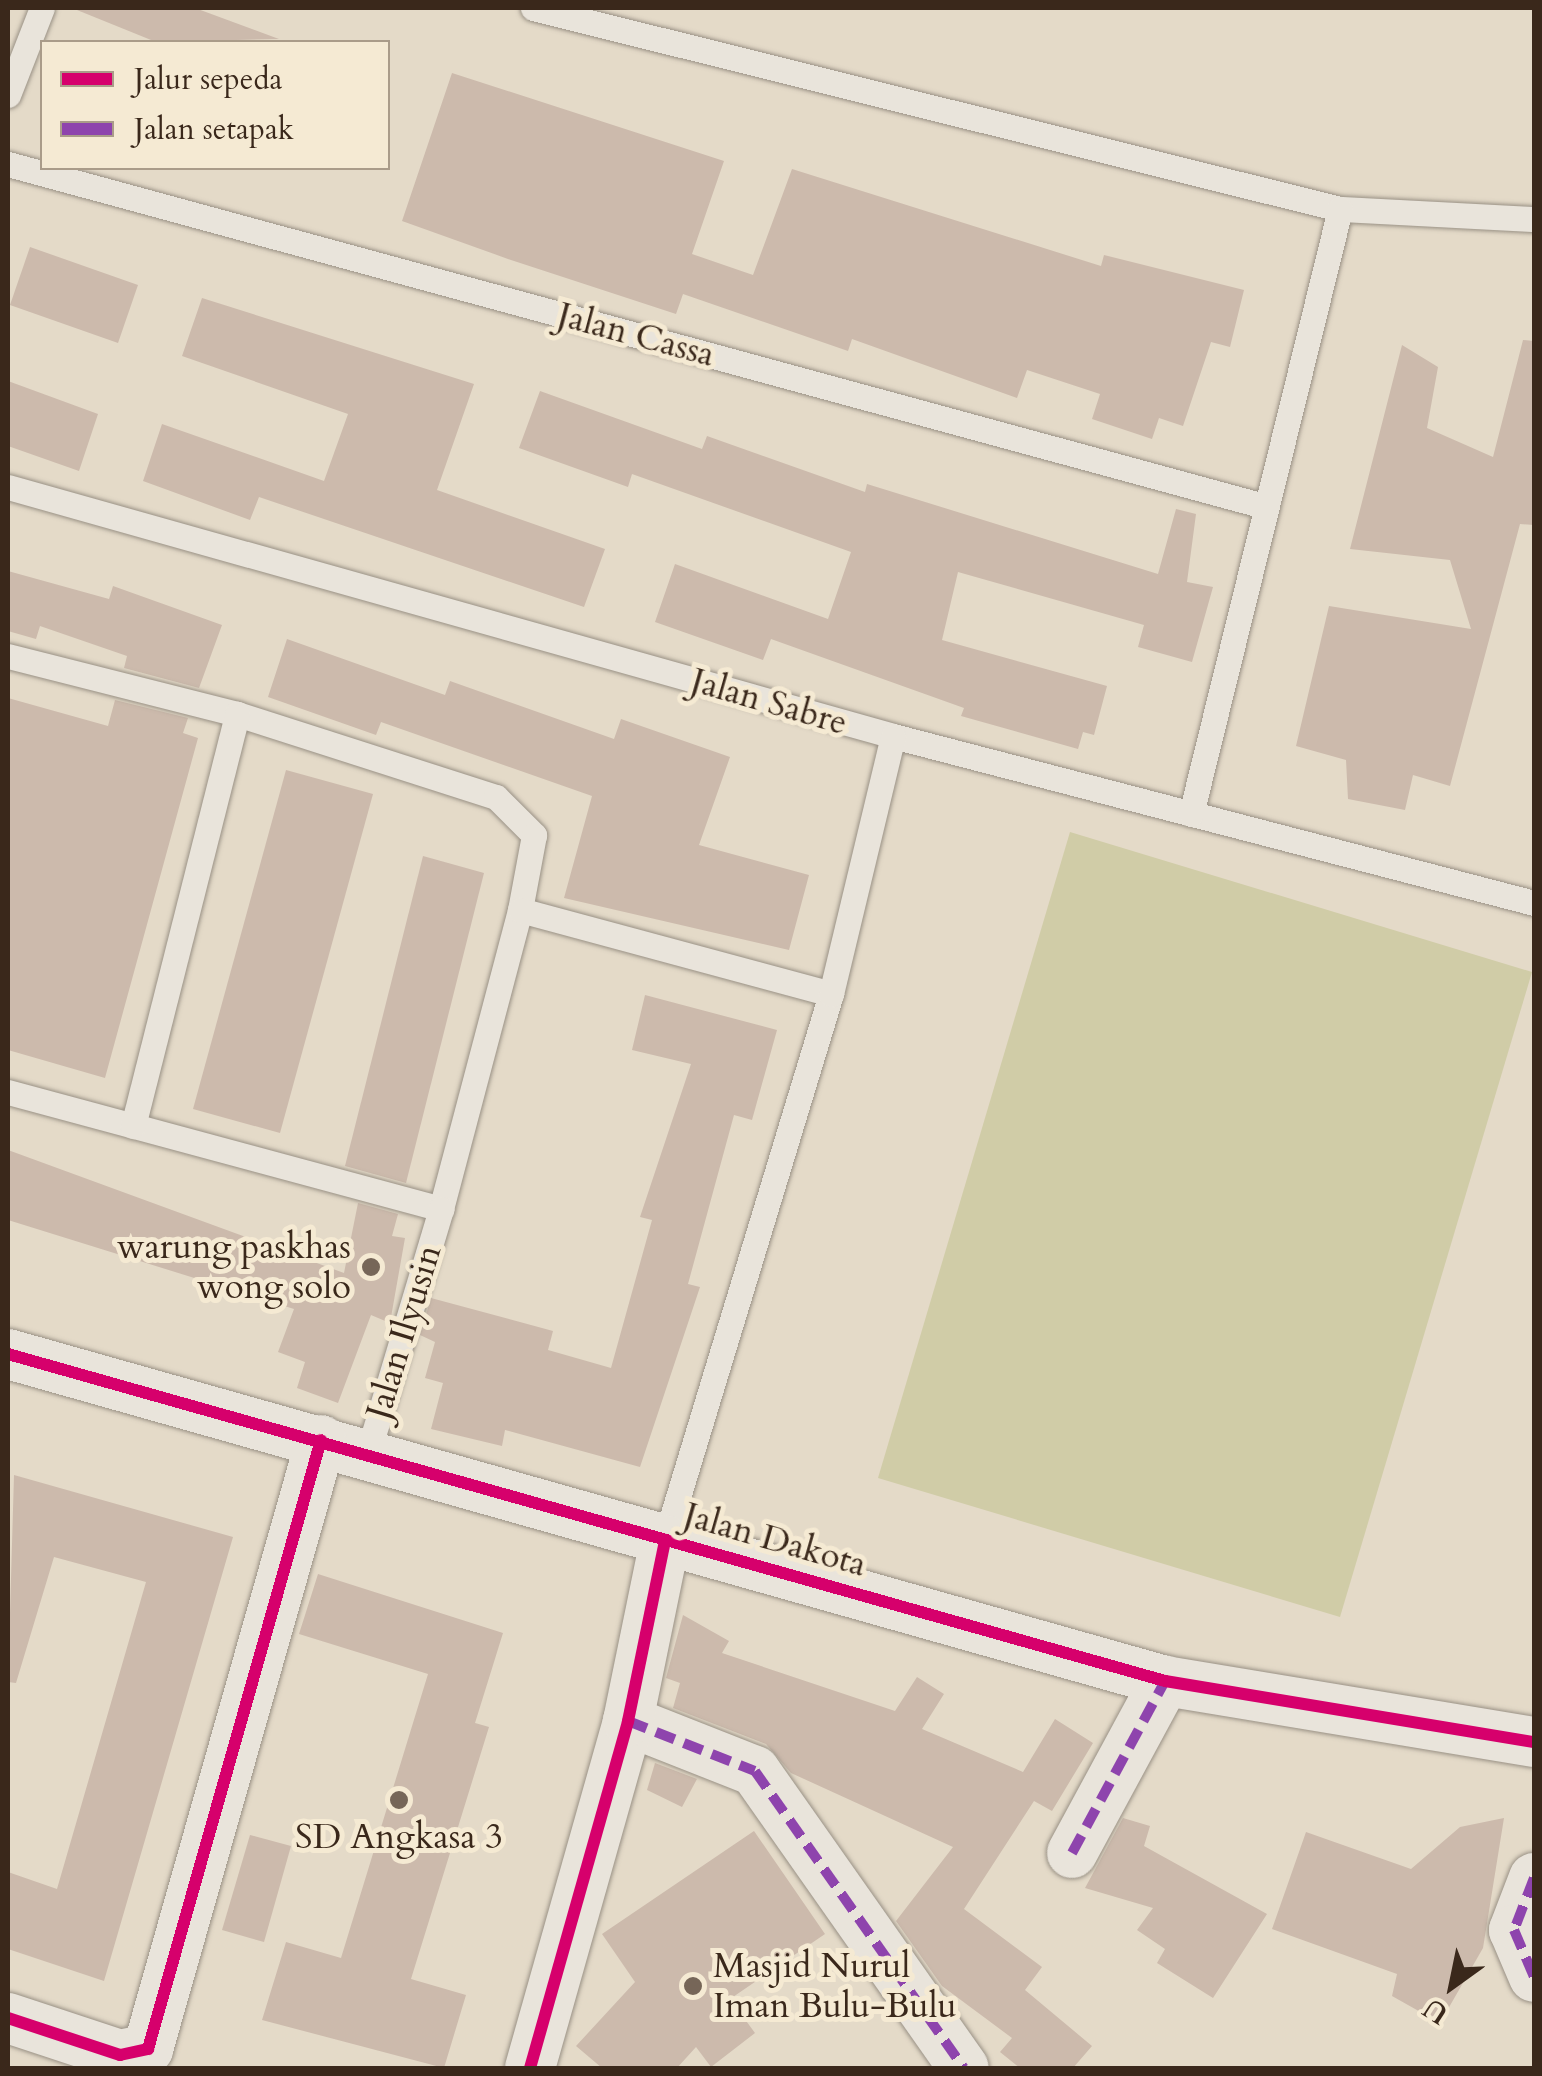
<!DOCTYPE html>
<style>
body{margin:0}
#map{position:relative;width:1542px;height:2076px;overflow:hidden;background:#e4dac8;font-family:Cardo,serif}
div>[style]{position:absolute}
.green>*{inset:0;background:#d0cca7}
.building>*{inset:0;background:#ccbaac}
.roads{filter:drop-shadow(0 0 2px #999185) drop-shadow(0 0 2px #999185)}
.lane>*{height:25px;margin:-12.5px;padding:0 12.5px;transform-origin:12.5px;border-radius:12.5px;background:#e9e4db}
.street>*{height:50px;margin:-25px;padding:0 25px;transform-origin:25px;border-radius:25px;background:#e9e4db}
.quiet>*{height:10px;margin-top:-5px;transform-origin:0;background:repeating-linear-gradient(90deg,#8e44ad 0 20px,transparent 0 30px)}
.cycleway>*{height:12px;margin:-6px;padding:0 6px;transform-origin:6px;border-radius:6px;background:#d6006c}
.dots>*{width:28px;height:28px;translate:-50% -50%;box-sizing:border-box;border:5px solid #f5ead3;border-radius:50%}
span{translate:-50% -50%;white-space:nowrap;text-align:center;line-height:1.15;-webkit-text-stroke:10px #f5ead3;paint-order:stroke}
.street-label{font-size:35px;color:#3a281b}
.poi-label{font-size:35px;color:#3a281b}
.right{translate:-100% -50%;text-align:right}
.left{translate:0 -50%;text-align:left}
.frame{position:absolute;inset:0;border:10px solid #3a281b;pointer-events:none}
.legend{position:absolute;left:40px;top:40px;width:350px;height:130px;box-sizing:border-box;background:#f5ead3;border:2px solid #aa9c89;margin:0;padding:12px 18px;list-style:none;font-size:30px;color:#3a281b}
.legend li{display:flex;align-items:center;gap:20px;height:50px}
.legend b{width:50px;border:2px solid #aa9c89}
.north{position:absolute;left:1402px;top:1936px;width:100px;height:100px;-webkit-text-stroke:8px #f5ead3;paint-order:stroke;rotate:213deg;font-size:28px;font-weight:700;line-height:40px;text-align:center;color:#3a281b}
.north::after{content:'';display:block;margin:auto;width:35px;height:45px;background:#3a281b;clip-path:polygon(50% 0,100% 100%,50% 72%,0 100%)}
</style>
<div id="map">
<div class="green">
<div style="clip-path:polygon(1070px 832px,1532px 972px,1340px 1617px,878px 1478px)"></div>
</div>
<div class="building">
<div style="clip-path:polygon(72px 8px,195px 8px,279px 39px,156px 42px)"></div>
<div style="clip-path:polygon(452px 73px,724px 161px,692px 254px,753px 275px,792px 169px,1101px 266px,1104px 255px,1244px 290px,1230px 347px,1211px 342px,1183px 426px,1159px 418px,1152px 439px,1092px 419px,1100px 394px,1027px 370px,1017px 398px,852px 339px,848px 351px,683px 294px,676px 314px,511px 260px,402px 221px)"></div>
<div style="clip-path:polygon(30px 247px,138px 285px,118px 343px,10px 305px)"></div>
<div style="clip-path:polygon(202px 298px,474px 384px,437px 490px,605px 549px,584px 607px,259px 497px,250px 520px,143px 481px,162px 424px,324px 481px,348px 414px,182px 356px)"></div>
<div style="clip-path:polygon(1523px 340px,1534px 341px,1534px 525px,1520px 524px,1450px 786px,1413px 775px,1405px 810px,1348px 799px,1346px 760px,1296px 746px,1329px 606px,1471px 629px,1450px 560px,1350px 549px,1402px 345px,1438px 367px,1427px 428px,1493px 457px)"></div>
<div style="clip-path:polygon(8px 381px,98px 414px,79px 471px,8px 446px)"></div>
<div style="clip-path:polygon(540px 391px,702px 449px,707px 436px,865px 492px,867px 484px,1158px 574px,1176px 509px,1196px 514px,1187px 582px,1213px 587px,1192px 662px,1138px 647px,1144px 625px,958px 572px,942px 640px,1107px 686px,1094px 735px,1083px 732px,1078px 749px,961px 716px,964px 708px,771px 639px,763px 660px,655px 622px,675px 564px,828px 619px,851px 552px,632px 474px,628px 487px,519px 448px)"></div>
<div style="clip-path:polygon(8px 571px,109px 599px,113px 586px,222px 625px,199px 688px,124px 668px,127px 656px,40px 626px,36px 639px,8px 631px)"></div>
<div style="clip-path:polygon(287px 639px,445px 695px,450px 681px,614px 739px,621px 719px,730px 757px,699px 845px,809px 875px,789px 950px,564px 898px,592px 796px,381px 722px,376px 735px,268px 697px)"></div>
<div style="clip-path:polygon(8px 698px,108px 726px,115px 700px,188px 718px,183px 733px,198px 738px,105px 1078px,8px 1050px)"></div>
<div style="clip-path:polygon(286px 770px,373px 794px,280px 1133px,193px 1109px)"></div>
<div style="clip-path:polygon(423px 856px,484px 873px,406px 1183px,345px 1166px)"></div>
<div style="clip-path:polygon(645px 995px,777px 1030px,752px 1120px,734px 1115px,688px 1284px,700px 1287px,640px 1467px,505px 1430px,502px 1446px,431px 1429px,443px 1383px,425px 1378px,435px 1342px,420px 1335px,431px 1298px,553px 1331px,548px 1350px,611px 1368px,652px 1220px,640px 1217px,691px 1064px,632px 1050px)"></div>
<div style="clip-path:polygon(8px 1150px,344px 1273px,358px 1203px,398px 1214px,392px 1236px,405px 1238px,390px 1323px,371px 1315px,338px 1403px,297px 1388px,305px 1362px,278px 1352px,294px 1309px,8px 1220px)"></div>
<div style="clip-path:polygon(14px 1475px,233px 1537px,104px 1981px,8px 1949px,8px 1872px,57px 1889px,146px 1582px,54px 1557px,16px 1683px,8px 1682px)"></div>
<div style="clip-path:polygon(318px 1574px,503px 1633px,475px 1723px,489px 1727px,411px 1979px,466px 1995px,444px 2068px,262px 2020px,286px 1942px,341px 1958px,428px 1674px,299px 1634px)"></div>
<div style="clip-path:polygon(683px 1615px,729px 1641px,722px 1653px,895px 1711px,917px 1677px,944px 1694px,922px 1729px,1023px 1772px,1055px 1719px,1093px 1743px,1052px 1811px,1034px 1801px,964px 1909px,1042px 1967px,1025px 1990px,1092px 2046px,1073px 2068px,1020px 2068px,1000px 2052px,1012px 2038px,942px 1986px,896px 1921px,953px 1847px,791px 1773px,766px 1744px,673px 1708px,680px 1683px,666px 1678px)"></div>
<div style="clip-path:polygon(655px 1763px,697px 1779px,682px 1807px,647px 1790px)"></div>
<div style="clip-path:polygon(1123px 1818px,1150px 1826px,1144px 1846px,1267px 1914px,1213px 1998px,1157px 1963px,1165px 1949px,1137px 1930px,1153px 1908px,1085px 1888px)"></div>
<div style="clip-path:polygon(1504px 1818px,1483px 1948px,1440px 2023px,1392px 1996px,1397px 1974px,1272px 1929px,1306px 1832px,1411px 1869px,1460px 1827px)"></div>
<div style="clip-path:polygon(754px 1831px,825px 1934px,730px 1999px,755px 2033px,711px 2067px,696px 2047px,677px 2068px,602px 2068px,576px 2046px,635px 1982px,602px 1934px)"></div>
<div style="clip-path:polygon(250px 1835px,291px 1846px,264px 1942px,222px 1930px)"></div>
</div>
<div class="roads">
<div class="lane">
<div style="left:533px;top:8px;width:832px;rotate:13.99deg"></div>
<div style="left:1340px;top:209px;width:194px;rotate:3deg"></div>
<div style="left:8px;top:95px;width:93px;rotate:-68.7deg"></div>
<div style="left:8px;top:164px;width:1302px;rotate:15.23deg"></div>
<div style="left:8px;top:487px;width:919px;rotate:15.71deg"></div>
<div style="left:893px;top:736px;width:662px;rotate:14.6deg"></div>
<div style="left:8px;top:656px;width:236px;rotate:14.2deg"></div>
<div style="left:237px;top:714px;width:272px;rotate:17.8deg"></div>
<div style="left:496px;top:797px;width:54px;rotate:45deg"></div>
<div style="left:534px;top:835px;width:76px;rotate:100.6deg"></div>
<div style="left:1191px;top:814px;width:623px;rotate:-76.16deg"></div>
<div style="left:8px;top:1092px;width:449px;rotate:15.1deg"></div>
<div style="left:441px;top:1209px;width:309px;rotate:-75.2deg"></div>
<div style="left:520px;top:910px;width:322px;rotate:15.1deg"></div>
<div style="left:133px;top:1126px;width:425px;rotate:-75.8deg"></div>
<div style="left:367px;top:1456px;width:258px;rotate:-73.3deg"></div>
<div style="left:665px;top:1540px;width:571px;rotate:-73.09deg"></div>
<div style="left:831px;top:994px;width:265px;rotate:-76.5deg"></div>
</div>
<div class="street">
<div style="left:8px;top:1354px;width:1202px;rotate:15.78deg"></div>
<div style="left:1165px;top:1681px;width:374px;rotate:9.4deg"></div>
<div style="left:628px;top:1721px;width:136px;rotate:21.5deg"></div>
<div style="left:755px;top:1771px;width:363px;rotate:54.9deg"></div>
<div style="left:1072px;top:1853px;width:196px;rotate:-61.6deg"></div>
<div style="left:1534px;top:1878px;width:56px;rotate:111deg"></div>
<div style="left:1514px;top:1930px;width:51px;rotate:66.9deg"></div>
<div style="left:8px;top:2018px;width:118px;rotate:18.3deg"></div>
<div style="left:120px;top:2055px;width:29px;rotate:-12deg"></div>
<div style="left:148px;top:2049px;width:633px;rotate:-74.14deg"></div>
<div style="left:530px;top:2068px;width:361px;rotate:-74.2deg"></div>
<div style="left:628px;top:1721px;width:185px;rotate:-78.4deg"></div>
</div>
</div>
<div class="quiet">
<div style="left:628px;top:1721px;width:136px;rotate:21.5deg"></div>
<div style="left:755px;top:1771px;width:363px;rotate:54.9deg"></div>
<div style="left:1072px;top:1853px;width:196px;rotate:-61.6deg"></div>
<div style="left:1534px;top:1878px;width:56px;rotate:111deg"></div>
<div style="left:1514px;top:1930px;width:51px;rotate:66.9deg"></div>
</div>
<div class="cycleway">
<div style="left:8px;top:1354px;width:1202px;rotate:15.78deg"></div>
<div style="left:1165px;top:1681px;width:374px;rotate:9.4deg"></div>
<div style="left:8px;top:2018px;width:118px;rotate:18.3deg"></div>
<div style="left:120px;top:2055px;width:29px;rotate:-12deg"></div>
<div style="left:148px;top:2049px;width:633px;rotate:-74.14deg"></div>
<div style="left:530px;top:2068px;width:361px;rotate:-74.2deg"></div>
<div style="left:628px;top:1721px;width:185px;rotate:-78.4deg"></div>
</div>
<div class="dots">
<div style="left:371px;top:1267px;background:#766658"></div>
<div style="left:399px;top:1800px;background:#766658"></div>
<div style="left:693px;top:1986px;background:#766658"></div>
</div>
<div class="street-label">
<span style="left:636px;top:335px;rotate:15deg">Jalan Cassa</span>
<span style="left:769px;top:702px;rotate:16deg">Jalan Sabre</span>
<span style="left:404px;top:1332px;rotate:-73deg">Jalan Ilyusin</span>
<span style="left:775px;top:1540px;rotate:16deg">Jalan Dakota</span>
</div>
<div class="poi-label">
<span class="right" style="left:351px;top:1267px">warung paskhas<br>wong solo</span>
<span style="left:399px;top:1837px">SD Angkasa 3</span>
<span class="left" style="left:713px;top:1986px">Masjid Nurul<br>Iman Bulu-Bulu</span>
</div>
<div class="frame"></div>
<ul class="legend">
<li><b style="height:12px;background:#d6006c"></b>Jalur sepeda</li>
<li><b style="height:12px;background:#8e44ad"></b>Jalan setapak</li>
</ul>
<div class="north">U</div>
</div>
